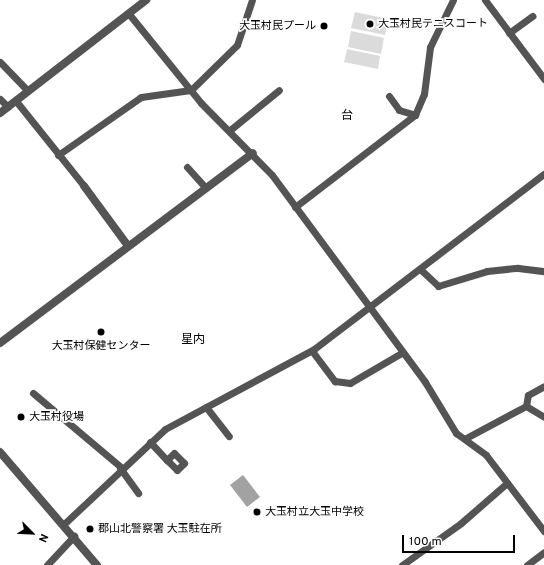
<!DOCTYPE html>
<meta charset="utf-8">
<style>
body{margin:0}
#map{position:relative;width:544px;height:565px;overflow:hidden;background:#fff;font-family:Overpass,"Noto Sans JP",sans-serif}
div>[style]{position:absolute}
.green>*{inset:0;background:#dbdbdb}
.water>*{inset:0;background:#a2a2a2}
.minor>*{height:7px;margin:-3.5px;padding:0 3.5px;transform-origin:3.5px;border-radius:3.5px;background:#545454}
.tertiary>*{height:8px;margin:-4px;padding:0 4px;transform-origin:4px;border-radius:4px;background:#545454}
.dots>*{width:11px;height:11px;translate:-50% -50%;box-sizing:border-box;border:2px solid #fff;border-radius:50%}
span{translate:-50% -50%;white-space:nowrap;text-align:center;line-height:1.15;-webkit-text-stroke:3.5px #fff;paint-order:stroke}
.poi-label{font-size:11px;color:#000}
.left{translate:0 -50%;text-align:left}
.right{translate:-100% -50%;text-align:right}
.neighbourhood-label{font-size:12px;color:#000}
.north{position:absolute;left:12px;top:513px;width:40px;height:40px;-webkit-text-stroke:3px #fff;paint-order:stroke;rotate:114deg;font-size:11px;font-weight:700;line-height:16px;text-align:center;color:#000}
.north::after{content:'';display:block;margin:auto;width:14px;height:18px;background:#000;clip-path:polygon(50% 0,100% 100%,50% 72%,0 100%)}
.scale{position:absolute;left:402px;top:535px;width:113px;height:18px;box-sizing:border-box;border:2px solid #000;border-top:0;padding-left:5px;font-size:12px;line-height:14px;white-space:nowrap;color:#000;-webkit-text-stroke:3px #fff;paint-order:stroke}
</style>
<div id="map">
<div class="green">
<div style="clip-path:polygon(355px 12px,388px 19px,385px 35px,351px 28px)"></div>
<div style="clip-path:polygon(351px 31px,384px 38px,381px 54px,348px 47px)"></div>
<div style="clip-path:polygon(347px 49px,380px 56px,378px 69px,344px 62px)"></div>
</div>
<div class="water">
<div style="clip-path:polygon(243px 475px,260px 497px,247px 507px,230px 485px)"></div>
</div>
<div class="minor">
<div style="left:485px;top:0;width:99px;rotate:53.2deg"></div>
<div style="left:129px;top:14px;width:114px;rotate:51deg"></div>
<div style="left:201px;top:103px;width:101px;rotate:45.4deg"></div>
<div style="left:272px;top:175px;width:257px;rotate:53.5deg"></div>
<div style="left:425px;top:382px;width:60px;rotate:58.7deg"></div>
<div style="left:456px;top:433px;width:37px;rotate:36deg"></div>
<div style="left:486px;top:455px;width:96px;rotate:52.7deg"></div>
<div style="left:509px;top:33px;width:29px;rotate:-36deg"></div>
<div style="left:0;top:62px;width:40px;rotate:46deg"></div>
<div style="left:389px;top:96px;width:17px;rotate:54deg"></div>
<div style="left:399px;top:110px;width:17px;rotate:17deg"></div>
<div style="left:0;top:99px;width:11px;rotate:45deg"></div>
<div style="left:16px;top:101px;width:109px;rotate:51.3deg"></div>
<div style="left:230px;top:130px;width:63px;rotate:-39.2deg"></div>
<div style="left:58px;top:155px;width:101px;rotate:-34.9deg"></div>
<div style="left:141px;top:97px;width:50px;rotate:-8deg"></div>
<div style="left:191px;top:90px;width:64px;rotate:-44.4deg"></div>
<div style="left:237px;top:45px;width:47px;rotate:-71.6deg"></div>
<div style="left:187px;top:167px;width:28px;rotate:48deg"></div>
<div style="left:295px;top:207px;width:151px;rotate:-37.5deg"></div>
<div style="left:415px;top:115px;width:23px;rotate:-67deg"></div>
<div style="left:424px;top:94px;width:47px;rotate:-82.7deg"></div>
<div style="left:430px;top:47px;width:52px;rotate:-63.9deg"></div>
<div style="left:420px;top:269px;width:25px;rotate:43deg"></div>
<div style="left:438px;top:286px;width:51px;rotate:-17deg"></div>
<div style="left:487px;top:271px;width:31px;rotate:-6deg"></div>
<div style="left:518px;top:268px;width:26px;rotate:7deg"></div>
<div style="left:312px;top:351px;width:38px;rotate:53deg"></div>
<div style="left:335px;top:381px;width:15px;rotate:8deg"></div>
<div style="left:350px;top:383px;width:61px;rotate:-30.3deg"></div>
<div style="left:33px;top:393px;width:115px;rotate:40.1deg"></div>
<div style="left:526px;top:406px;width:11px;rotate:-80deg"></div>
<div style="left:528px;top:395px;width:18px;rotate:-29deg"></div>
<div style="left:206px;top:407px;width:37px;rotate:52deg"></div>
<div style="left:466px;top:438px;width:68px;rotate:-28.1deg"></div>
<div style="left:526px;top:406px;width:21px;rotate:31deg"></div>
<div style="left:150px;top:442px;width:25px;rotate:47deg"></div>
<div style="left:167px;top:460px;width:14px;rotate:45deg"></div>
<div style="left:177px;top:470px;width:10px;rotate:-45deg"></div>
<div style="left:184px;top:463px;width:14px;rotate:-135deg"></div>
<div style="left:174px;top:453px;width:10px;rotate:135deg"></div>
<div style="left:120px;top:468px;width:31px;rotate:54deg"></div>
<div style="left:65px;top:523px;width:137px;rotate:-43.2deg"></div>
<div style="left:165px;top:429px;width:169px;rotate:-28.2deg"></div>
<div style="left:314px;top:349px;width:289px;rotate:-37.3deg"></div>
<div style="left:47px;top:565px;width:40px;rotate:-47deg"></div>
<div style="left:402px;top:565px;width:72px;rotate:-35.4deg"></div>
<div style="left:461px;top:523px;width:61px;rotate:-41deg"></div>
<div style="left:527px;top:565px;width:21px;rotate:-37deg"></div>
</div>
<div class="tertiary">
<div style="left:0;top:113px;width:185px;rotate:-37.7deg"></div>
<div style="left:84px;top:186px;width:74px;rotate:53.7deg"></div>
<div style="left:0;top:343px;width:316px;rotate:-36.9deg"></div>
<div style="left:0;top:452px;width:149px;rotate:49.4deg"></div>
</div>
<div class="dots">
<div style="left:370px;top:24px;background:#000"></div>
<div style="left:324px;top:26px;background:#000"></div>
<div style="left:101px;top:332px;background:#000"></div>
<div style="left:21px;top:417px;background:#000"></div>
<div style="left:257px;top:512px;background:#000"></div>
<div style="left:90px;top:529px;background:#000"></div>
</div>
<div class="poi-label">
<span class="left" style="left:378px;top:24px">大玉村民テニスコート</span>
<span class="right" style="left:316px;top:26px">大玉村民プール</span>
<span style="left:101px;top:346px">大玉村保健センター</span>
<span class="left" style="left:29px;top:417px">大玉村役場</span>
<span class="left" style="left:265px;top:512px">大玉村立大玉中学校</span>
<span class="left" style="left:98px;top:529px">郡山北警察署 大玉駐在所</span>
</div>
<div class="neighbourhood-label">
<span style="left:347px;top:117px">台</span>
<span style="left:193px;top:341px">星内</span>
</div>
<div class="north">N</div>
<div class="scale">100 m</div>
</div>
